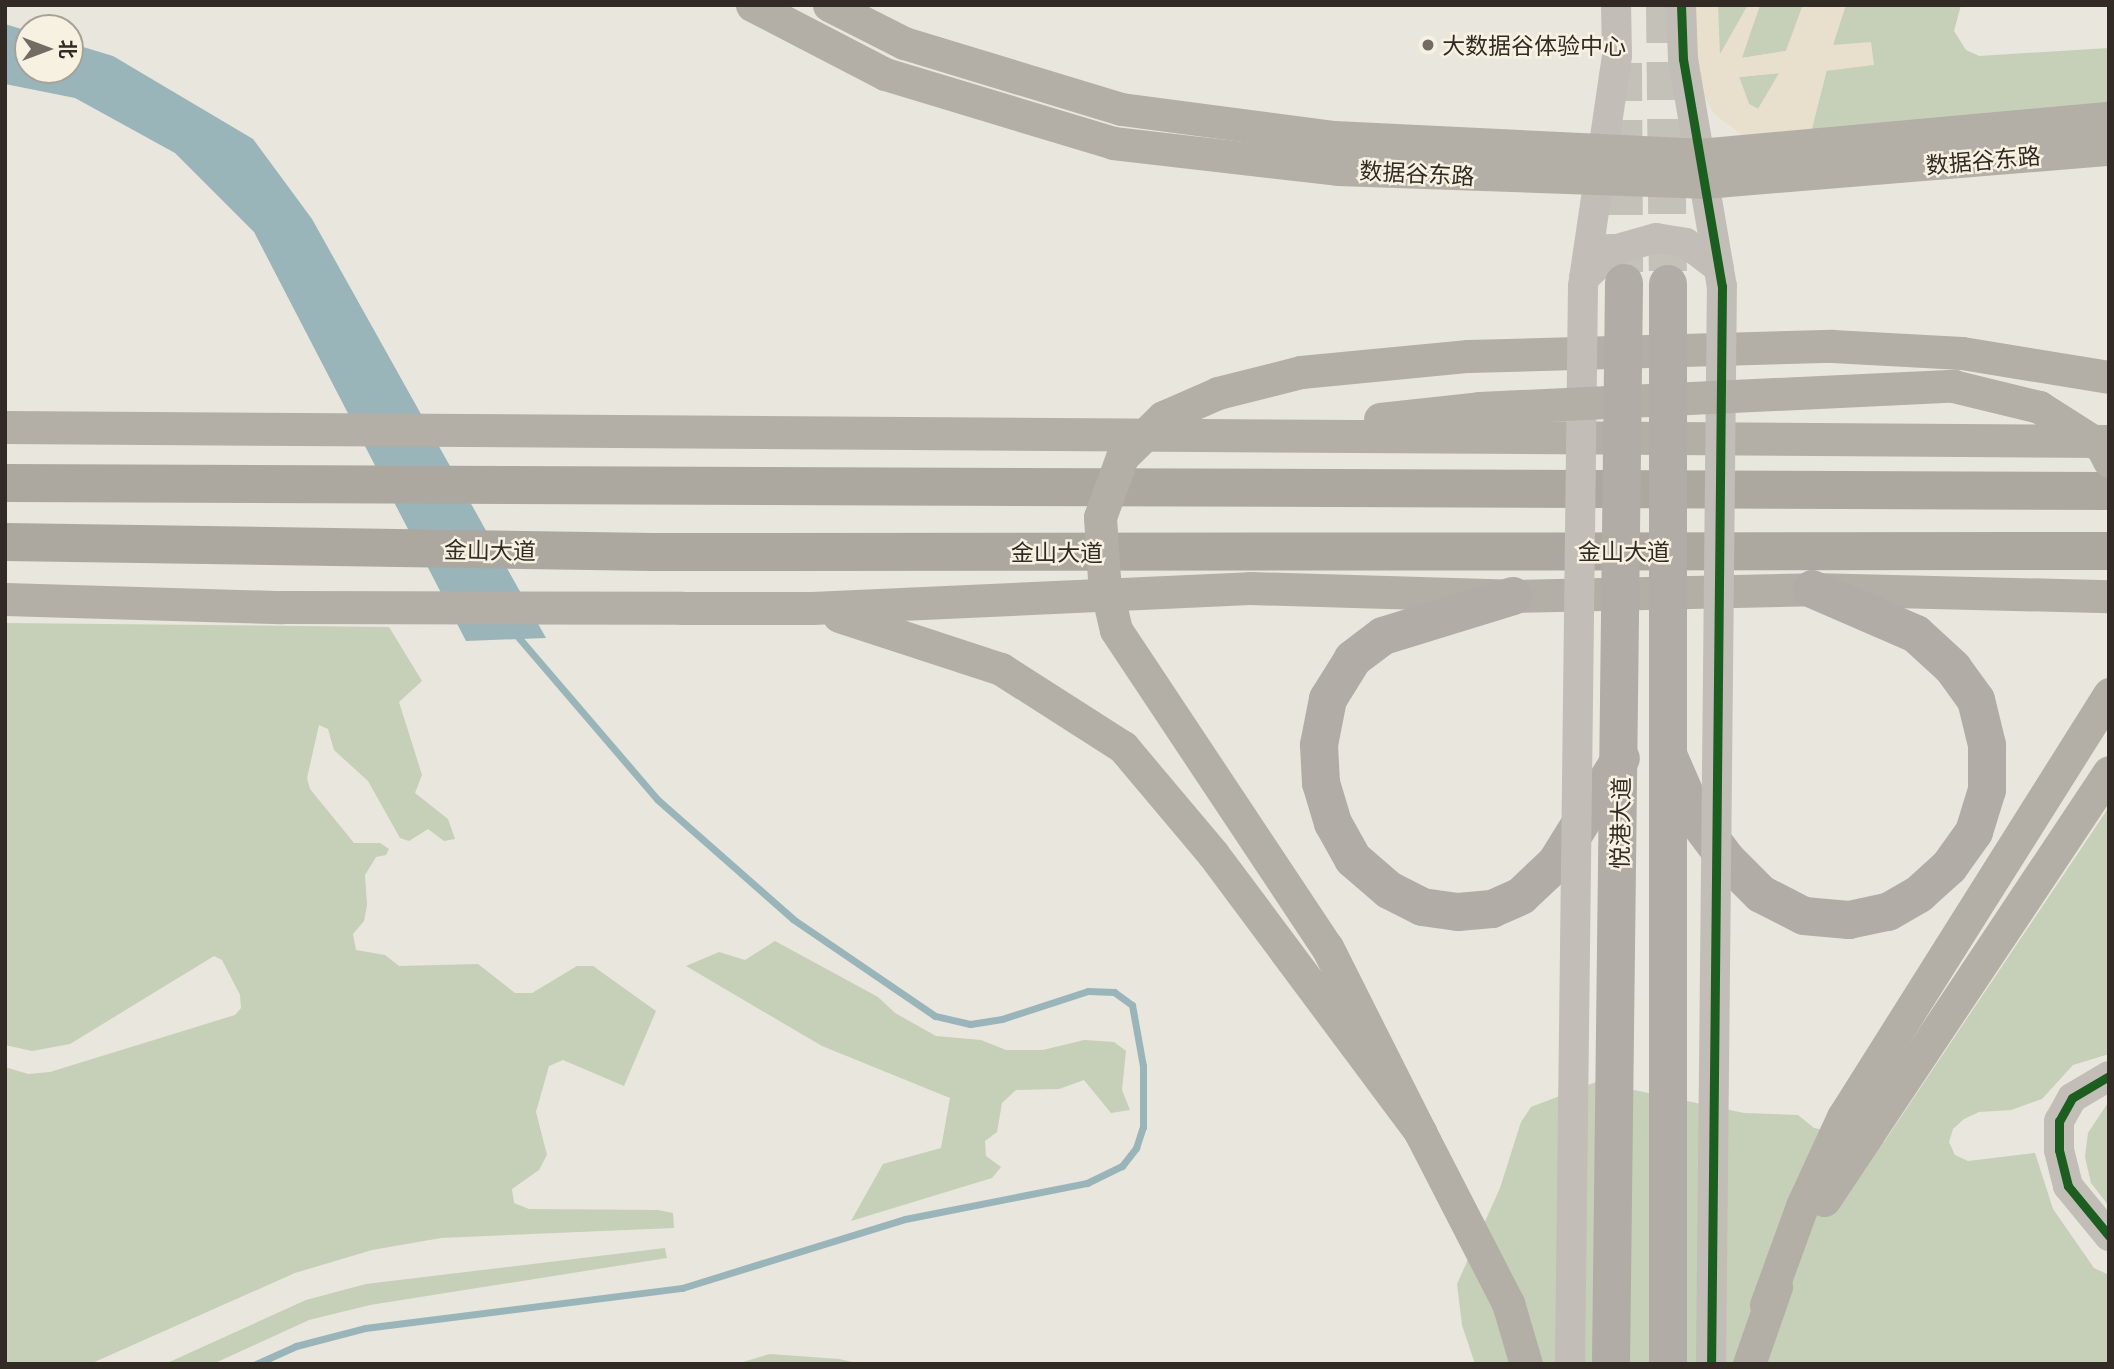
<!DOCTYPE html>
<meta charset="utf-8">
<style>
body{margin:0}
#map{position:relative;width:2114px;height:1369px;overflow:hidden;background:#e9e6dd;font-family:"Exo 2","Noto Sans SC",sans-serif}
div>[style]{position:absolute}
.green>*{inset:0;background:#c6cfb7}
.plaza>*{inset:0;background:#e8e0cc}
.water>*{inset:0;background:#99b5ba}
.stream>*{height:7px;margin:-3.5px;padding:0 3.5px;transform-origin:3.5px;border-radius:3.5px;background:#99b5ba}
.primary-tunnel>*{height:38px;margin-top:-19px;transform-origin:0;background:repeating-linear-gradient(90deg,#c4c1b8 0 38px,transparent 0 57px)}
.tertiary>*{height:30px;margin:-15px;padding:0 15px;transform-origin:15px;border-radius:15px;background:#c2bdb6}
.secondary>*{height:33px;margin:-16.5px;padding:0 16.5px;transform-origin:16.5px;border-radius:16.5px;background:#b3aea6}
.primary>*{height:38px;margin:-19px;padding:0 19px;transform-origin:19px;border-radius:19px;background:#b1aca5}
.trunk>*{height:38px;margin:-19px;padding:0 19px;transform-origin:19px;border-radius:19px;background:#aca8a0}
.tertiary-bridge>*{height:30px;margin:-15px;padding:0 15px;transform-origin:15px;border-radius:15px;background:#c2bdb6}
.secondary-bridge>*{height:33px;margin:-16.5px;padding:0 16.5px;transform-origin:16.5px;border-radius:16.5px;background:#b3aea6}
.primary-bridge>*{height:38px;margin:-19px;padding:0 19px;transform-origin:19px;border-radius:19px;background:#b1aca5}
.cycleway>*{height:9px;margin:-4.5px;padding:0 4.5px;transform-origin:4.5px;border-radius:4.5px;background:#1b5e20}
.dots>*{width:19px;height:19px;translate:-50% -50%;box-sizing:border-box;border:4px solid #f7f1e2;border-radius:50%}
span{translate:-50% -50%;white-space:nowrap;text-align:center;line-height:1.15;-webkit-text-stroke:5px #f7f1e2;paint-order:stroke}
.poi-label{font-size:23px;color:#322b25}
.left{translate:0 -50%;text-align:left}
.street-label{font-size:23px;color:#322b25}
.frame{position:absolute;inset:0;border:7px solid #322b25;pointer-events:none}
.north{position:absolute;left:14px;top:14px;width:70px;height:70px;box-sizing:border-box;background:#f7f1e2;border:2px solid #a8a296;border-radius:50%;rotate:90deg;font-size:19px;font-weight:700;line-height:28px;text-align:center;color:#322b25}
.north::after{content:'';display:block;margin:auto;width:24px;height:32px;background:#726c65;clip-path:polygon(50% 0,100% 100%,50% 72%,0 100%)}
</style>
<div id="map">
<div class="green">
<div style="clip-path:polygon(1718px 5px,1748px 5px,1719px 56px,1715px 8px)"></div>
<div style="clip-path:polygon(1760px 5px,1803px 5px,1786px 51px,1741px 58px)"></div>
<div style="clip-path:polygon(1961px 5px,1954px 31px,1966px 50px,1979px 56px,2109px 48px,2109px 112px,1810px 136px,1843px 6px)"></div>
<div style="clip-path:polygon(1780px 73px,1758px 109px,1749px 104px,1739px 77px)"></div>
<div style="clip-path:polygon(5px 623px,389px 627px,422px 681px,399px 702px,422px 775px,415px 793px,448px 819px,455px 839px,444px 841px,428px 829px,409px 841px,400px 838px,368px 781px,334px 750px,328px 729px,319px 725px,307px 778px,310px 789px,354px 843px,380px 843px,389px 849px,386px 855px,376px 857px,365px 875px,367px 905px,364px 921px,353px 934px,356px 950px,385px 955px,399px 966px,478px 964px,515px 993px,532px 993px,577px 966px,593px 966px,656px 1011px,624px 1086px,563px 1060px,549px 1066px,536px 1112px,547px 1155px,539px 1170px,512px 1189px,514px 1203px,529px 1209px,658px 1210px,673px 1213px,674px 1228px,441px 1238px,372px 1250px,295px 1273px,90px 1364px,5px 1364px,5px 1067px,28px 1074px,50px 1072px,235px 1015px,241px 1008px,240px 995px,222px 960px,214px 956px,70px 1044px,32px 1051px,5px 1045px)"></div>
<div style="clip-path:polygon(2109px 807px,2109px 1054px,2073px 1065px,2042px 1099px,2011px 1110px,1979px 1112px,1964px 1119px,1953px 1129px,1949px 1142px,1955px 1155px,1968px 1161px,2035px 1153px,2053px 1209px,2094px 1268px,2109px 1275px,2109px 1364px,1475px 1364px,1462px 1325px,1457px 1284px,1500px 1188px,1521px 1122px,1531px 1107px,1596px 1082px,1744px 1113px,1798px 1115px,1814px 1128px,1884px 1142px)"></div>
<div style="clip-path:polygon(775px 941px,878px 997px,895px 1013px,936px 1036px,981px 1040px,1006px 1050px,1043px 1050px,1084px 1040px,1114px 1042px,1126px 1051px,1122px 1090px,1130px 1110px,1111px 1113px,1084px 1080px,1059px 1089px,1016px 1090px,1002px 1103px,997px 1132px,985px 1141px,986px 1156px,1001px 1167px,992px 1178px,851px 1221px,883px 1164px,941px 1148px,950px 1098px,822px 1046px,686px 966px,719px 952px,745px 960px)"></div>
<div style="clip-path:polygon(2109px 1101px,2109px 1206px,2091px 1183px,2085px 1157px,2088px 1133px)"></div>
<div style="clip-path:polygon(665px 1248px,667px 1258px,370px 1305px,309px 1320px,213px 1364px,165px 1364px,306px 1300px,366px 1284px)"></div>
<div style="clip-path:polygon(770px 1354px,839px 1359px,861px 1364px,736px 1364px)"></div>
</div>
<div class="plaza">
<div style="clip-path:polygon(evenodd,1693px 5px,1718px 5px,1720px 55px,1748px 5px,1760px 5px,1742px 58px,1786px 51px,1803px 5px,1846px 5px,1833px 45px,1871px 42px,1874px 65px,1826px 71px,1810px 136px,1742px 135px,1714px 114px,1696px 82px,1693px 5px,1779px 73px,1758px 109px,1749px 104px,1739px 77px,1779px 73px)"></div>
</div>
<div class="water">
<div style="clip-path:polygon(5px 24px,28px 31px,28px 70px,70px 70px,70px 43px,113px 56px,253px 139px,312px 219px,546px 638px,466px 641px,254px 232px,175px 153px,75px 98px,5px 84px)"></div>
</div>
<div class="stream">
<div style="left:256px;top:1364px;width:44px;rotate:-24.2deg"></div>
<div style="left:296px;top:1346px;width:71px;rotate:-14.6deg"></div>
<div style="left:365px;top:1328px;width:320px;rotate:-7.2deg"></div>
<div style="left:682px;top:1288px;width:233px;rotate:-17.2deg"></div>
<div style="left:905px;top:1219px;width:186px;rotate:-11.2deg"></div>
<div style="left:1087px;top:1183px;width:39px;rotate:-26deg"></div>
<div style="left:1122px;top:1166px;width:23px;rotate:-52deg"></div>
<div style="left:1136px;top:1148px;width:22px;rotate:-72deg"></div>
<div style="left:1143px;top:1127px;width:61px;rotate:-90deg"></div>
<div style="left:1143px;top:1066px;width:62px;rotate:-100.2deg"></div>
<div style="left:1132px;top:1005px;width:22px;rotate:-144deg"></div>
<div style="left:1114px;top:992px;width:26px;rotate:-178deg"></div>
<div style="left:1088px;top:991px;width:90px;rotate:162deg"></div>
<div style="left:1002px;top:1019px;width:32px;rotate:171deg"></div>
<div style="left:970px;top:1024px;width:36px;rotate:-167deg"></div>
<div style="left:935px;top:1016px;width:172px;rotate:-145.7deg"></div>
<div style="left:793px;top:919px;width:181px;rotate:-138.6deg"></div>
<div style="left:657px;top:799px;width:220px;rotate:-130.6deg"></div>
</div>
<div class="primary-tunnel">
<div style="left:1665px;top:5px;width:279px;rotate:89.4deg"></div>
<div style="left:1623px;top:63px;width:220px;rotate:89.7deg"></div>
</div>
<div class="tertiary">
<div style="left:1681px;top:5px;width:54px;rotate:87.9deg"></div>
<div style="left:1683px;top:59px;width:230px;rotate:80.3deg"></div>
<div style="left:1584px;top:278px;width:41px;rotate:-43deg"></div>
<div style="left:1614px;top:250px;width:44px;rotate:-15.9deg"></div>
<div style="left:1656px;top:238px;width:30px;rotate:9deg"></div>
<div style="left:1686px;top:243px;width:41px;rotate:37.1deg"></div>
<div style="left:1583px;top:286px;width:233px;rotate:-81.6deg"></div>
<div style="left:1617px;top:55px;width:50px;rotate:-91.1deg"></div>
<div style="left:2109px;top:1076px;width:43px;rotate:149.3deg"></div>
<div style="left:2072px;top:1098px;width:26px;rotate:119deg"></div>
<div style="left:2059px;top:1121px;width:29px;rotate:90deg"></div>
<div style="left:2059px;top:1150px;width:37px;rotate:76deg"></div>
<div style="left:2068px;top:1186px;width:65px;rotate:50.6deg"></div>
</div>
<div class="secondary">
<div style="left:752px;top:5px;width:150px;rotate:27.4deg"></div>
<div style="left:885px;top:74px;width:238px;rotate:16.8deg"></div>
<div style="left:1113px;top:143px;width:226px;rotate:6.6deg"></div>
<div style="left:1338px;top:169px;width:366px;rotate:2deg"></div>
<div style="left:1704px;top:182px;width:406px;rotate:-4.7deg"></div>
<div style="left:829px;top:5px;width:84px;rotate:26.9deg"></div>
<div style="left:904px;top:43px;width:227px;rotate:16.9deg"></div>
<div style="left:1121px;top:109px;width:215px;rotate:7.5deg"></div>
<div style="left:1334px;top:137px;width:365px;rotate:2.8deg"></div>
<div style="left:1699px;top:155px;width:412px;rotate:-5.2deg"></div>
<div style="left:1301px;top:372px;width:168px;rotate:-5.5deg"></div>
<div style="left:1468px;top:356px;width:364px;rotate:-1.6deg"></div>
<div style="left:1832px;top:346px;width:130px;rotate:3.1deg"></div>
<div style="left:1962px;top:353px;width:149px;rotate:9.3deg"></div>
<div style="left:1380px;top:419px;width:100px;rotate:-6.3deg"></div>
<div style="left:5px;top:427px;width:2101px;rotate:0.38deg"></div>
<div style="left:5px;top:599px;width:277px;rotate:1.7deg"></div>
<div style="left:282px;top:607px;width:400px;rotate:0.1deg"></div>
<div style="left:682px;top:608px;width:130px"></div>
<div style="left:812px;top:608px;width:438px;rotate:-2.6deg"></div>
<div style="left:1250px;top:588px;width:263px;rotate:1.7deg"></div>
<div style="left:1513px;top:596px;width:299px;rotate:-1.3deg"></div>
<div style="left:1812px;top:589px;width:297px;rotate:1.4deg"></div>
<div style="left:839px;top:616px;width:170px;rotate:18.1deg"></div>
<div style="left:1001px;top:669px;width:145px;rotate:32.6deg"></div>
<div style="left:1123px;top:747px;width:140px;rotate:49.9deg"></div>
<div style="left:1213px;top:854px;width:347px;rotate:53.3deg"></div>
<div style="left:1420px;top:1132px;width:192px;rotate:62.8deg"></div>
<div style="left:1508px;top:1303px;width:64px;rotate:73.6deg"></div>
<div style="left:1824px;top:1200px;width:514px;rotate:-56.34deg"></div>
<div style="left:1766px;top:1305px;width:105px;rotate:-70deg"></div>
<div style="left:1802px;top:1206px;width:98px;rotate:-65.3deg"></div>
<div style="left:1843px;top:1117px;width:500px;rotate:-57.8deg"></div>
<div style="left:1749px;top:1364px;width:82px;rotate:-70.7deg"></div>
</div>
<div class="primary">
<div style="left:1513px;top:596px;width:136px;rotate:162.9deg"></div>
<div style="left:1383px;top:636px;width:38px;rotate:143deg"></div>
<div style="left:1353px;top:659px;width:47px;rotate:122deg"></div>
<div style="left:1328px;top:699px;width:47px;rotate:101.1deg"></div>
<div style="left:1319px;top:745px;width:38px;rotate:87deg"></div>
<div style="left:1321px;top:783px;width:42px;rotate:73.3deg"></div>
<div style="left:1333px;top:823px;width:41px;rotate:60.9deg"></div>
<div style="left:1353px;top:859px;width:48px;rotate:40.7deg"></div>
<div style="left:1389px;top:890px;width:37px;rotate:27deg"></div>
<div style="left:1422px;top:907px;width:36px;rotate:8deg"></div>
<div style="left:1458px;top:912px;width:34px;rotate:-5deg"></div>
<div style="left:1492px;top:909px;width:32px;rotate:-24deg"></div>
<div style="left:1521px;top:896px;width:48px;rotate:-43.3deg"></div>
<div style="left:1556px;top:863px;width:123px;rotate:-58.2deg"></div>
<div style="left:1669px;top:757px;width:68px;rotate:66.5deg"></div>
<div style="left:1696px;top:819px;width:51px;rotate:52.9deg"></div>
<div style="left:1727px;top:860px;width:48px;rotate:45deg"></div>
<div style="left:1761px;top:894px;width:48px;rotate:27.1deg"></div>
<div style="left:1804px;top:916px;width:45px;rotate:5.1deg"></div>
<div style="left:1849px;top:920px;width:40px;rotate:-12deg"></div>
<div style="left:1888px;top:912px;width:36px;rotate:-30deg"></div>
<div style="left:1919px;top:894px;width:40px;rotate:-42deg"></div>
<div style="left:1949px;top:867px;width:43px;rotate:-54.5deg"></div>
<div style="left:1974px;top:832px;width:44px;rotate:-72.8deg"></div>
<div style="left:1987px;top:790px;width:45px;rotate:-90deg"></div>
<div style="left:1987px;top:745px;width:46px;rotate:-103.7deg"></div>
<div style="left:1976px;top:700px;width:39px;rotate:-126deg"></div>
<div style="left:1953px;top:668px;width:50px;rotate:-137.4deg"></div>
<div style="left:1916px;top:634px;width:113px;rotate:-156.6deg"></div>
</div>
<div class="trunk">
<div style="left:5px;top:483px;width:2104px;rotate:0.22deg"></div>
<div style="left:5px;top:542px;width:649px;rotate:0.88deg"></div>
<div style="left:654px;top:552px;width:1455px;rotate:-0.04deg"></div>
</div>
<div class="tertiary-bridge">
<div style="left:1570px;top:1364px;width:1078px;rotate:-89.31deg"></div>
<div style="left:1711px;top:1364px;width:1078px;rotate:-89.42deg"></div>
</div>
<div class="secondary-bridge">
<div style="left:1301px;top:372px;width:86px;rotate:165.8deg"></div>
<div style="left:1218px;top:393px;width:60px;rotate:156.4deg"></div>
<div style="left:1163px;top:417px;width:57px;rotate:135.7deg"></div>
<div style="left:1122px;top:457px;width:64px;rotate:110.1deg"></div>
<div style="left:1100px;top:517px;width:62px;rotate:86.3deg"></div>
<div style="left:1104px;top:579px;width:52px;rotate:76.8deg"></div>
<div style="left:1116px;top:630px;width:381px;rotate:56.4deg"></div>
<div style="left:1327px;top:947px;width:207px;rotate:63.3deg"></div>
<div style="left:1479px;top:408px;width:475px;rotate:-2.7deg"></div>
<div style="left:1953px;top:386px;width:89px;rotate:13.7deg"></div>
<div style="left:2039px;top:407px;width:75px;rotate:32.4deg"></div>
<div style="left:2102px;top:447px;width:16px;rotate:63deg"></div>
</div>
<div class="primary-bridge">
<div style="left:1611px;top:1364px;width:1081px;rotate:-89.31deg"></div>
<div style="left:1668px;top:1364px;width:1080px;rotate:-90deg"></div>
</div>
<div class="cycleway">
<div style="left:1681px;top:5px;width:54px;rotate:87.9deg"></div>
<div style="left:1683px;top:59px;width:230px;rotate:80.3deg"></div>
<div style="left:1722px;top:286px;width:1078px;rotate:90.58deg"></div>
<div style="left:2109px;top:1076px;width:43px;rotate:149.3deg"></div>
<div style="left:2072px;top:1098px;width:26px;rotate:119deg"></div>
<div style="left:2059px;top:1121px;width:29px;rotate:90deg"></div>
<div style="left:2059px;top:1150px;width:37px;rotate:76deg"></div>
<div style="left:2068px;top:1186px;width:65px;rotate:50.6deg"></div>
</div>
<div class="dots">
<div style="left:1428px;top:45px;background:#726c65"></div>
</div>
<div class="poi-label">
<span class="left" style="left:1442px;top:45px">大数据谷体验中心</span>
</div>
<div class="street-label">
<span style="left:1983px;top:160px;rotate:-5deg">数据谷东路</span>
<span style="left:1417px;top:173px;rotate:3deg">数据谷东路</span>
<span style="left:490px;top:550px;rotate:1deg">金山大道</span>
<span style="left:1624px;top:551px">金山大道</span>
<span style="left:1057px;top:552px">金山大道</span>
<span style="left:1620px;top:823px;rotate:-89deg">悦港大道</span>
</div>
<div class="frame"></div>
<div class="north">北</div>
</div>
